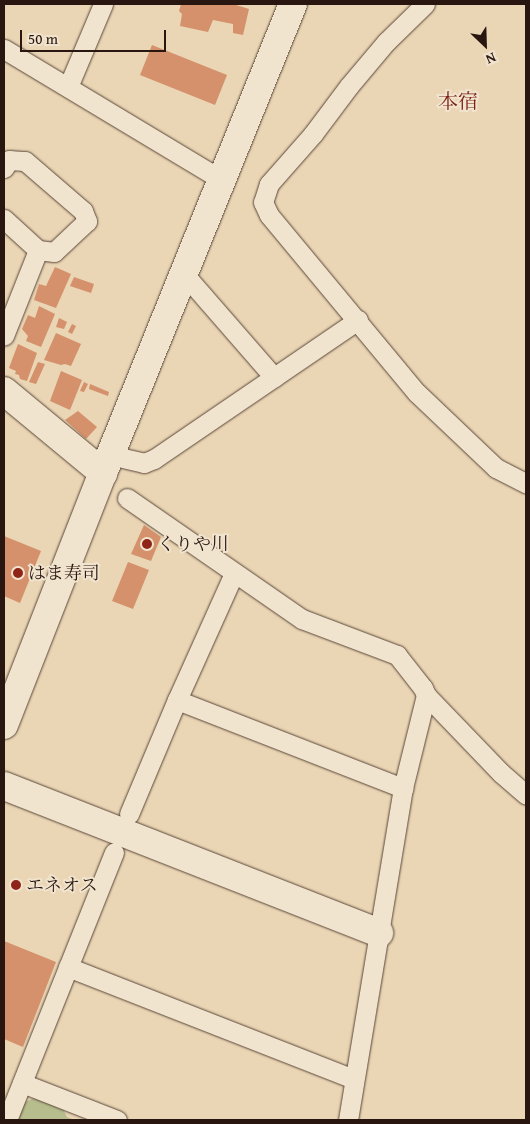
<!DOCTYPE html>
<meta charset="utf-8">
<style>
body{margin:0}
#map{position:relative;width:530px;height:1124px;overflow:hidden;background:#ead5b4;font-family:"Gentium Book Plus","Noto Serif JP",serif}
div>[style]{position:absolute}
.green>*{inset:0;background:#b7bd8c}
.building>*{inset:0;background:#d4916c}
.roads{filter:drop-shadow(0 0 1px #594639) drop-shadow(0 0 1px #594639)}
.street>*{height:19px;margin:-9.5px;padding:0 9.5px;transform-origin:9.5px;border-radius:9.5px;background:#f1e4ce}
.secondary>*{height:28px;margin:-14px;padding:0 14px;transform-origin:14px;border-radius:14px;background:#f1e4ce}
.dots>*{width:14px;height:14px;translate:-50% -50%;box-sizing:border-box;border:2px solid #f1e4ce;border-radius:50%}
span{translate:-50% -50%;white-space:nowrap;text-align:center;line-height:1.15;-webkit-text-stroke:4px #f1e4ce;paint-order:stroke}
.poi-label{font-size:18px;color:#291610}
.left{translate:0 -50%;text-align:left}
.quarter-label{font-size:20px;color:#7a1f14}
.frame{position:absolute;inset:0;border:5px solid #291610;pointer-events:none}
.north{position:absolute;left:460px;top:20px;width:50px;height:50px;-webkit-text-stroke:4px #f1e4ce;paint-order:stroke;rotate:156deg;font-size:14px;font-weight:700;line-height:20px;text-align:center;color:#291610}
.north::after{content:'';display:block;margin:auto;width:18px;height:22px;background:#291610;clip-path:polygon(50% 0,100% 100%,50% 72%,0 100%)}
.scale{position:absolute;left:20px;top:30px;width:146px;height:22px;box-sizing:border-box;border:2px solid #291610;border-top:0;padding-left:6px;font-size:15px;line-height:18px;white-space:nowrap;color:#291610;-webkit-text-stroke:4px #f1e4ce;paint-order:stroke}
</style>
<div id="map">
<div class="green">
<div style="clip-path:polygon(36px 1097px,63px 1109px,67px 1117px,74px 1120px,16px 1120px,23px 1103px)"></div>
</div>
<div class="building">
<div style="clip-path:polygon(181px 4px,233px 4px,249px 9px,243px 35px,233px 33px,233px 24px,213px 20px,208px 32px,180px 26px,182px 14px,179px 11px)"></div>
<div style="clip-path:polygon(152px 45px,227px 75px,215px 105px,140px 75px)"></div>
<div style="clip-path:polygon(55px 267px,71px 274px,56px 308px,34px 300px,39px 284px,46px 286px)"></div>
<div style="clip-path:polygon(74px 277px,94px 284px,91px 293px,70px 286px)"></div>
<div style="clip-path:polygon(39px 306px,55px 314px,41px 347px,26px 341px,28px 336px,22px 329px,28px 315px,35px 318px)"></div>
<div style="clip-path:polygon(59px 318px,67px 322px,64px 329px,56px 327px)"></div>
<div style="clip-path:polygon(72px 324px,76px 326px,72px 334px,68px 332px)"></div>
<div style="clip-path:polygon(56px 333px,81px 344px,71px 366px,65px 364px,61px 365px,44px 360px)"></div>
<div style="clip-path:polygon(18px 344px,37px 353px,27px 381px,20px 379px,19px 375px,15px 374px,16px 371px,9px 368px)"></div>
<div style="clip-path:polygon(38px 362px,45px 364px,36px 384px,29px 382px)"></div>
<div style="clip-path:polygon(61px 371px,82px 380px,70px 410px,50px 401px)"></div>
<div style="clip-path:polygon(84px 382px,88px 384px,84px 392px,80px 391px)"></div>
<div style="clip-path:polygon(90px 384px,109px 392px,108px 396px,89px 389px)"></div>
<div style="clip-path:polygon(78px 411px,97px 427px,86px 439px,65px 420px)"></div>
<div style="clip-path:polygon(144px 525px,161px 537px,151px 561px,131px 554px)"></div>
<div style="clip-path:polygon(4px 536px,41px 551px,20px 603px,4px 596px)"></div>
<div style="clip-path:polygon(128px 562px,149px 570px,133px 609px,112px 601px)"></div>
<div style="clip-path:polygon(4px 941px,56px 962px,23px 1047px,4px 1039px)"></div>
</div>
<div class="roads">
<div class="street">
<div style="left:425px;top:4px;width:54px;rotate:135.7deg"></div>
<div style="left:386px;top:42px;width:57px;rotate:130.1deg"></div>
<div style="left:349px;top:86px;width:60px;rotate:126.9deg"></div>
<div style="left:313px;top:134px;width:67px;rotate:131.3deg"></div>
<div style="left:269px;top:184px;width:19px;rotate:108deg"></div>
<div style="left:263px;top:202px;width:14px;rotate:65deg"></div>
<div style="left:269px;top:215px;width:231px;rotate:50.3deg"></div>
<div style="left:417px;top:393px;width:109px;rotate:43.5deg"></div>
<div style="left:496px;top:468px;width:34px;rotate:27deg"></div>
<div style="left:4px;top:49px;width:254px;rotate:31deg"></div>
<div style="left:68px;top:87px;width:90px;rotate:-67.1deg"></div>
<div style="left:4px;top:168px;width:9px;rotate:-58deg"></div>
<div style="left:9px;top:160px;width:16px;rotate:4deg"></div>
<div style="left:25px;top:161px;width:77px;rotate:40.8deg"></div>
<div style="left:83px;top:211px;width:11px;rotate:68deg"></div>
<div style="left:87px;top:221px;width:45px;rotate:136.8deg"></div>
<div style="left:54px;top:252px;width:16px;rotate:-173deg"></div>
<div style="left:4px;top:219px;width:46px;rotate:42.4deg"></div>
<div style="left:38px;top:250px;width:92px;rotate:111.6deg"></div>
<div style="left:184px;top:274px;width:137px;rotate:48.9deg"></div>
<div style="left:110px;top:455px;width:35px;rotate:13deg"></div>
<div style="left:144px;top:463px;width:11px;rotate:-22deg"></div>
<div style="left:154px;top:459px;width:247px;rotate:-34.3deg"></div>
<div style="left:127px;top:498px;width:213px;rotate:34.7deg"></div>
<div style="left:302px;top:619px;width:102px;rotate:20.8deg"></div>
<div style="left:397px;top:655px;width:42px;rotate:51.8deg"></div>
<div style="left:423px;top:688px;width:8px;rotate:67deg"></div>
<div style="left:426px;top:695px;width:108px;rotate:46.1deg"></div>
<div style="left:501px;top:773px;width:33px;rotate:41deg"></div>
<div style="left:177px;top:700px;width:243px;rotate:21.3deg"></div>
<div style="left:129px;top:814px;width:124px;rotate:-67.2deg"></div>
<div style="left:177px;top:700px;width:139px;rotate:-65.8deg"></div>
<div style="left:68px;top:967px;width:307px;rotate:21.4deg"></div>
<div style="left:22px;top:1083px;width:102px;rotate:21.3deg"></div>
<div style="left:7px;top:1120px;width:288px;rotate:-68.2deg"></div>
<div style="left:348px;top:1120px;width:337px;rotate:-80.6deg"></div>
<div style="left:403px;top:788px;width:96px;rotate:-76.1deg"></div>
</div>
<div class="secondary">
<div style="left:4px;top:391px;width:129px;rotate:39.6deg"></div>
<div style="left:4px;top:725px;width:271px;rotate:-68.6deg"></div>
<div style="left:103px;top:473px;width:506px;rotate:-67.95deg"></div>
<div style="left:4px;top:786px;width:403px;rotate:21.4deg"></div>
</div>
</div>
<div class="dots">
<div style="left:147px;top:544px;background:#8f2418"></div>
<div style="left:18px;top:573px;background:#8f2418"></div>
<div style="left:16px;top:885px;background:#8f2418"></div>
</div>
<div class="poi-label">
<span class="left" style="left:157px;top:544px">くりや川</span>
<span class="left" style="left:28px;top:573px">はま寿司</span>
<span class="left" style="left:26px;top:885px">エネオス</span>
</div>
<div class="quarter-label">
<span style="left:458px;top:100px">本宿</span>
</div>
<div class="frame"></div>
<div class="north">N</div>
<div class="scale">50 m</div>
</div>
